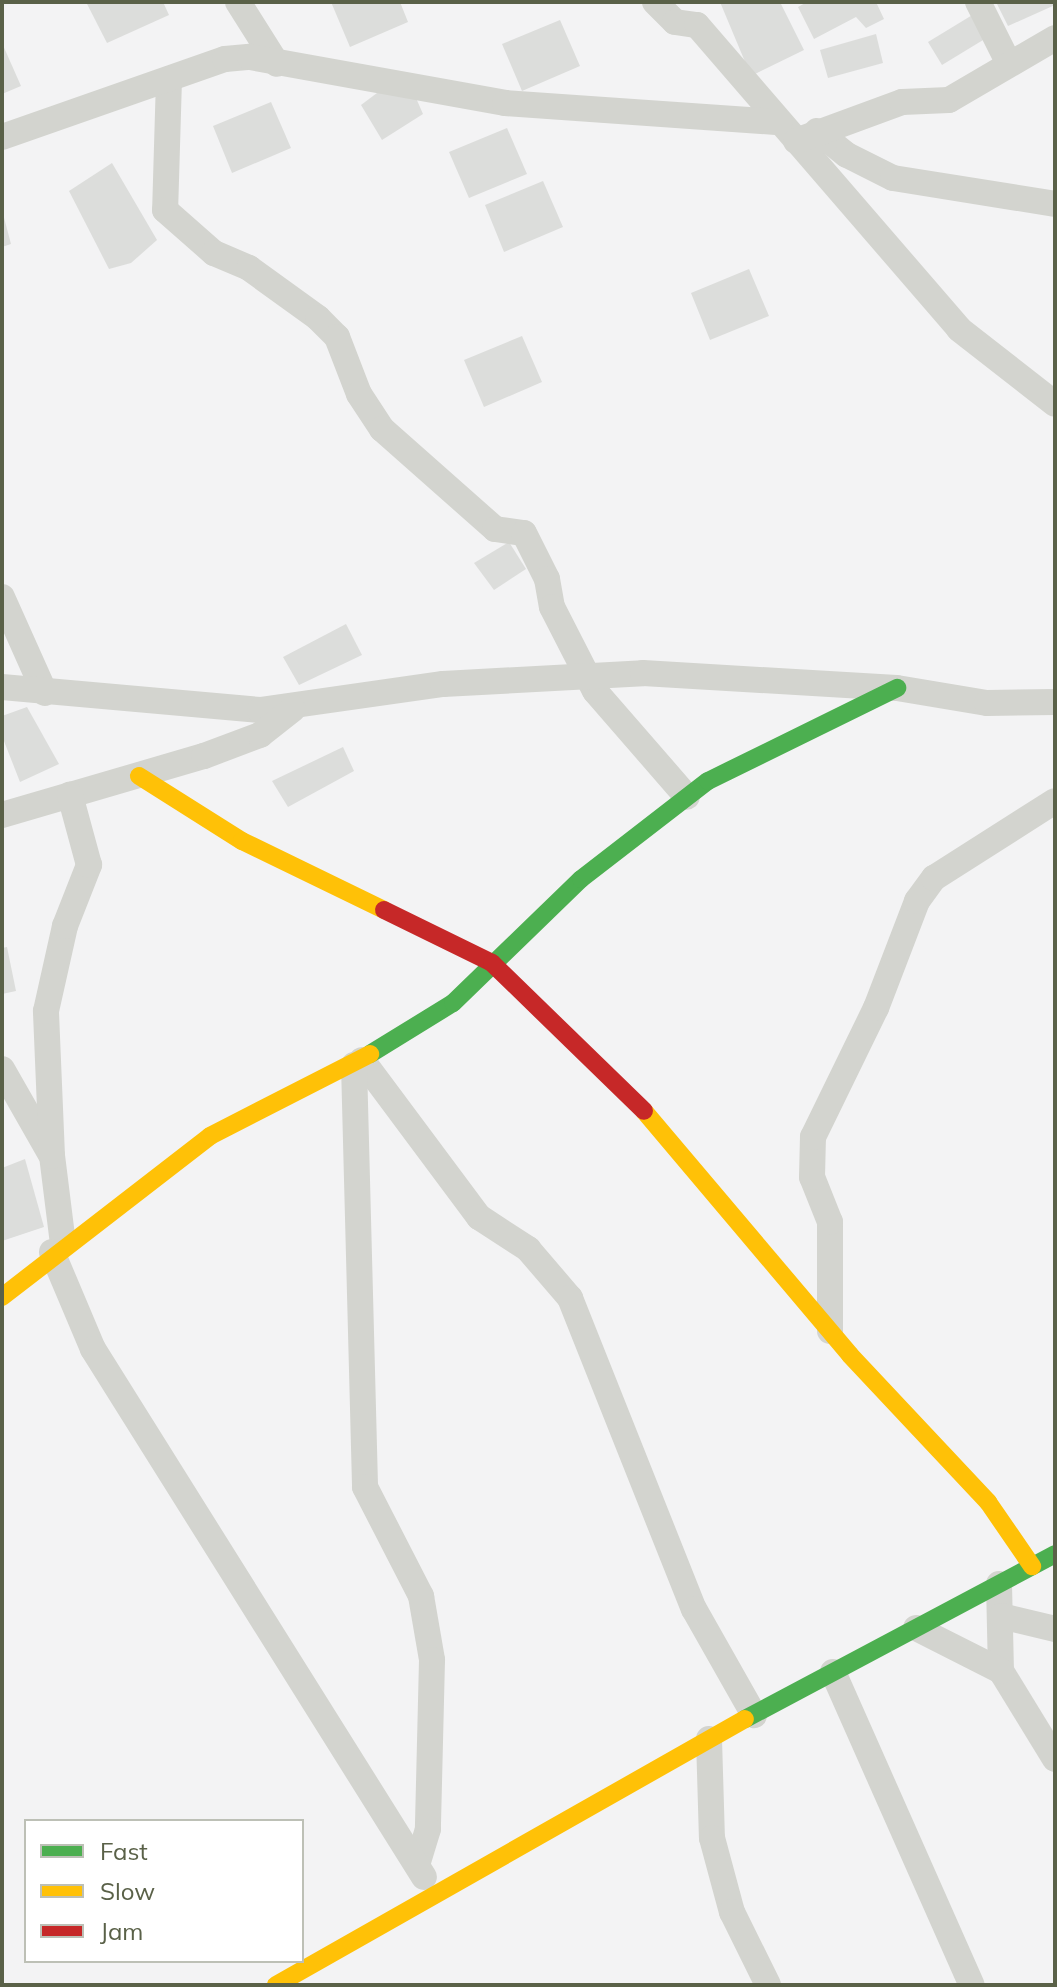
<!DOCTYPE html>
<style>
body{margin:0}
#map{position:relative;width:1057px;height:1987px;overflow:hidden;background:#f3f3f4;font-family:Mulish,sans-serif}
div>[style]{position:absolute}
.building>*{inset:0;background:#dcdddb}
.street>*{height:26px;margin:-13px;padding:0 13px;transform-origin:13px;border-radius:13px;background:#d3d4cf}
.fast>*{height:18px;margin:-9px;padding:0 9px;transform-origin:9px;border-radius:9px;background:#4caf50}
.slow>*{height:18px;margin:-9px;padding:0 9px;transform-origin:9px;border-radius:9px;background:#ffc107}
.jam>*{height:18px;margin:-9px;padding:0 9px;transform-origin:9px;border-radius:9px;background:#c62828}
span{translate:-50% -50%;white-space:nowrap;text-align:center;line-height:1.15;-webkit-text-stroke:6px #fff;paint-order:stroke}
.frame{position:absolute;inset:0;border:4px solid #5a6148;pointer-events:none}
.legend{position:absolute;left:24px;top:1819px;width:280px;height:144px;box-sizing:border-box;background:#fff;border:2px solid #bdc0b6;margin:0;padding:10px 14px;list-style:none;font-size:24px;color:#5a6148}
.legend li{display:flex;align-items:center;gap:16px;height:40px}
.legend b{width:40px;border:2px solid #bdc0b6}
</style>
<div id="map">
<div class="building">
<div style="clip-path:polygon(86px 2px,163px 2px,169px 15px,107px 43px)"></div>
<div style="clip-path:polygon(331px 2px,400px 2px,408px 22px,350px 47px)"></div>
<div style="clip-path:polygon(720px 2px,780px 2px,804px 50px,751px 76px)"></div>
<div style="clip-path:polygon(807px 2px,876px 2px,884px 19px,866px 28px,856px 17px,814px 39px,798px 7px)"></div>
<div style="clip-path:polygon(996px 2px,1055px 2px,1055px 5px,1008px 26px)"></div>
<div style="clip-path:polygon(974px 14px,988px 37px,942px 65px,928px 42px)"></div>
<div style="clip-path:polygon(560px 20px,580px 66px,522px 91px,502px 44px)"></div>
<div style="clip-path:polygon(876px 34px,883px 63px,828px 78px,820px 50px)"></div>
<div style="clip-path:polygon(2px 43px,21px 86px,2px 94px)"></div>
<div style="clip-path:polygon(381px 90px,416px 98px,423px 114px,382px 140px,361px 105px)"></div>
<div style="clip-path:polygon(271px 102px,291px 148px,232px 173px,213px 126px)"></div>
<div style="clip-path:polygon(507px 128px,527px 174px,469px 198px,449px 152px)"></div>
<div style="clip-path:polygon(112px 163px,157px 240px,131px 263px,109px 269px,69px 191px)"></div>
<div style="clip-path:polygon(543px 181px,563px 227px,504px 252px,485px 205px)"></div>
<div style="clip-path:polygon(2px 210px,11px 244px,2px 247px)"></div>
<div style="clip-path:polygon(749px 269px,769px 316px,710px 340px,691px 293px)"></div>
<div style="clip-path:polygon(522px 336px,542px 382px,484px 407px,464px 360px)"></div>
<div style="clip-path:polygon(509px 542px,526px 569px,494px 590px,474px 563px)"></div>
<div style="clip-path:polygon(346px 624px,362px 655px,299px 685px,283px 657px)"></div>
<div style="clip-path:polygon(27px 707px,59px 764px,20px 782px,2px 736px,2px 716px)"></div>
<div style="clip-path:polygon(343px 747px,354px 771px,288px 807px,272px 781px)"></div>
<div style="clip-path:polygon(7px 947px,16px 991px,2px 994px,2px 948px)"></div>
<div style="clip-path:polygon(25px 1159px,44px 1227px,2px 1241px,2px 1168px)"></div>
</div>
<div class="street">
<div style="left:238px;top:2px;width:73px;rotate:57.8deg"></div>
<div style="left:655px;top:2px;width:28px;rotate:45deg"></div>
<div style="left:675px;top:22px;width:22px;rotate:8deg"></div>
<div style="left:697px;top:25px;width:401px;rotate:49.2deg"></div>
<div style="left:959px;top:329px;width:122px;rotate:38deg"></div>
<div style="left:978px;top:2px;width:69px;rotate:63.4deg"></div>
<div style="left:169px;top:79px;width:131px;rotate:91.7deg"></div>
<div style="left:165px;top:210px;width:65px;rotate:41.3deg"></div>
<div style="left:214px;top:253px;width:38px;rotate:23deg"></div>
<div style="left:249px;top:268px;width:85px;rotate:35.9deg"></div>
<div style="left:318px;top:318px;width:27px;rotate:45deg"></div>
<div style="left:337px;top:337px;width:61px;rotate:68.9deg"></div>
<div style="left:359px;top:394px;width:42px;rotate:56.7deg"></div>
<div style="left:382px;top:429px;width:151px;rotate:41.5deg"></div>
<div style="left:495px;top:529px;width:29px;rotate:8deg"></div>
<div style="left:524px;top:533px;width:51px;rotate:63.4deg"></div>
<div style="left:547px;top:579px;width:28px;rotate:80deg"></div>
<div style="left:552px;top:607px;width:94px;rotate:62.9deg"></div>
<div style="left:595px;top:691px;width:140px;rotate:49deg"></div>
<div style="left:817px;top:131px;width:38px;rotate:39deg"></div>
<div style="left:847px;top:155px;width:51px;rotate:26.6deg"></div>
<div style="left:893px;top:178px;width:164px;rotate:9.1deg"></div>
<div style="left:2px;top:137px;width:236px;rotate:-19.3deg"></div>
<div style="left:225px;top:59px;width:25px;rotate:-5deg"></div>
<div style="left:250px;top:57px;width:259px;rotate:10.2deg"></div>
<div style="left:505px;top:103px;width:275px;rotate:4deg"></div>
<div style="left:796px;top:141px;width:113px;rotate:-20.2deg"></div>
<div style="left:902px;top:102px;width:47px;rotate:-2.4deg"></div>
<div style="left:949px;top:100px;width:123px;rotate:-30.3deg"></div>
<div style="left:2px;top:597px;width:105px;rotate:65.9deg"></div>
<div style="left:2px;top:687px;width:259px;rotate:5.1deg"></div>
<div style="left:260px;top:710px;width:185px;rotate:-8.1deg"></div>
<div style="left:443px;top:684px;width:200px;rotate:-3.1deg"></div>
<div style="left:643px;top:673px;width:254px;rotate:3.4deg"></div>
<div style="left:897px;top:688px;width:91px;rotate:9.5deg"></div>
<div style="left:987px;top:703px;width:68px;rotate:-0.8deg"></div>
<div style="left:2px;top:815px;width:210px;rotate:-16.3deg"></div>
<div style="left:204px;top:756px;width:60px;rotate:-20.6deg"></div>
<div style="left:260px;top:735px;width:42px;rotate:-38.2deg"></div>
<div style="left:362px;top:1060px;width:196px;rotate:53.3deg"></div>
<div style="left:479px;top:1217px;width:59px;rotate:33.1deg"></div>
<div style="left:528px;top:1249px;width:65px;rotate:49.4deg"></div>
<div style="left:570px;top:1298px;width:335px;rotate:68.3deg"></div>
<div style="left:694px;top:1609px;width:122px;rotate:60.5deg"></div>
<div style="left:354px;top:1065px;width:422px;rotate:88.5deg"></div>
<div style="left:365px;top:1487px;width:123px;rotate:62.8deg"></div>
<div style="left:421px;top:1596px;width:65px;rotate:80.2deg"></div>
<div style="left:432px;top:1660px;width:169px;rotate:91.4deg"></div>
<div style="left:428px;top:1829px;width:37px;rotate:107deg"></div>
<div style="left:2px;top:1069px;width:97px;rotate:60.3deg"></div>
<div style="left:63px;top:1244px;width:89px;rotate:-97.1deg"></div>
<div style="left:52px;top:1156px;width:145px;rotate:-92.4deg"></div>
<div style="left:46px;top:1011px;width:87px;rotate:-77.4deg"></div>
<div style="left:65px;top:926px;width:66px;rotate:-68.5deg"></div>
<div style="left:89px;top:865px;width:73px;rotate:-105.2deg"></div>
<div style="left:52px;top:1252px;width:105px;rotate:67.1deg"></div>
<div style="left:93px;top:1349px;width:623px;rotate:57.92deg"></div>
<div style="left:830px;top:1331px;width:109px;rotate:-90deg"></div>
<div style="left:830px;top:1222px;width:48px;rotate:-111.8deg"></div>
<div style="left:812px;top:1177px;width:40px;rotate:-88.6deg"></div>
<div style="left:813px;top:1137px;width:144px;rotate:-64deg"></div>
<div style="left:876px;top:1008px;width:115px;rotate:-69deg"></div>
<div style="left:917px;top:901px;width:29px;rotate:-54deg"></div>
<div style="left:934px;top:878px;width:143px;rotate:-32.5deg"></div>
<div style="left:999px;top:1584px;width:87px;rotate:88.7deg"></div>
<div style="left:1001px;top:1671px;width:103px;rotate:58.5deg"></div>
<div style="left:1001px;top:1616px;width:56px;rotate:13.5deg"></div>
<div style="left:916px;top:1628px;width:95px;rotate:26.8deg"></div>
<div style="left:833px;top:1672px;width:342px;rotate:66.1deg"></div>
<div style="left:709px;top:1739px;width:99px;rotate:88.3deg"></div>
<div style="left:712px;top:1838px;width:77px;rotate:74.9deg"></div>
<div style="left:732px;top:1912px;width:81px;rotate:63.7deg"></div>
</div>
<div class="fast">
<div style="left:370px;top:1054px;width:97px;rotate:-31.6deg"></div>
<div style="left:453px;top:1003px;width:178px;rotate:-44.1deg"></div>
<div style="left:581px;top:879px;width:160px;rotate:-37.7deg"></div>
<div style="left:708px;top:781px;width:211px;rotate:-26.2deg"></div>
<div style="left:745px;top:1719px;width:351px;rotate:-28deg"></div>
</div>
<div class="slow">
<div style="left:139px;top:776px;width:122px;rotate:32.3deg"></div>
<div style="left:242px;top:841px;width:158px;rotate:25.9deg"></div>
<div style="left:644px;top:1111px;width:319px;rotate:49.8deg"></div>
<div style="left:850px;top:1355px;width:202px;rotate:46.8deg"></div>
<div style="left:988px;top:1502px;width:78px;rotate:55.5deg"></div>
<div style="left:2px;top:1297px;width:263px;rotate:-37.7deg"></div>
<div style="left:210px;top:1136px;width:180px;rotate:-27.1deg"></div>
<div style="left:276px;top:1985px;width:539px;rotate:-29.56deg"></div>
</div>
<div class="jam">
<div style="left:384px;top:910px;width:120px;rotate:26.1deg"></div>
<div style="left:492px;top:963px;width:212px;rotate:44.2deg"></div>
</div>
<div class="frame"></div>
<ul class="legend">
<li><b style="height:10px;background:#4caf50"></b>Fast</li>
<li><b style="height:10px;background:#ffc107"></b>Slow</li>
<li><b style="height:10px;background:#c62828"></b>Jam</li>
</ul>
</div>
